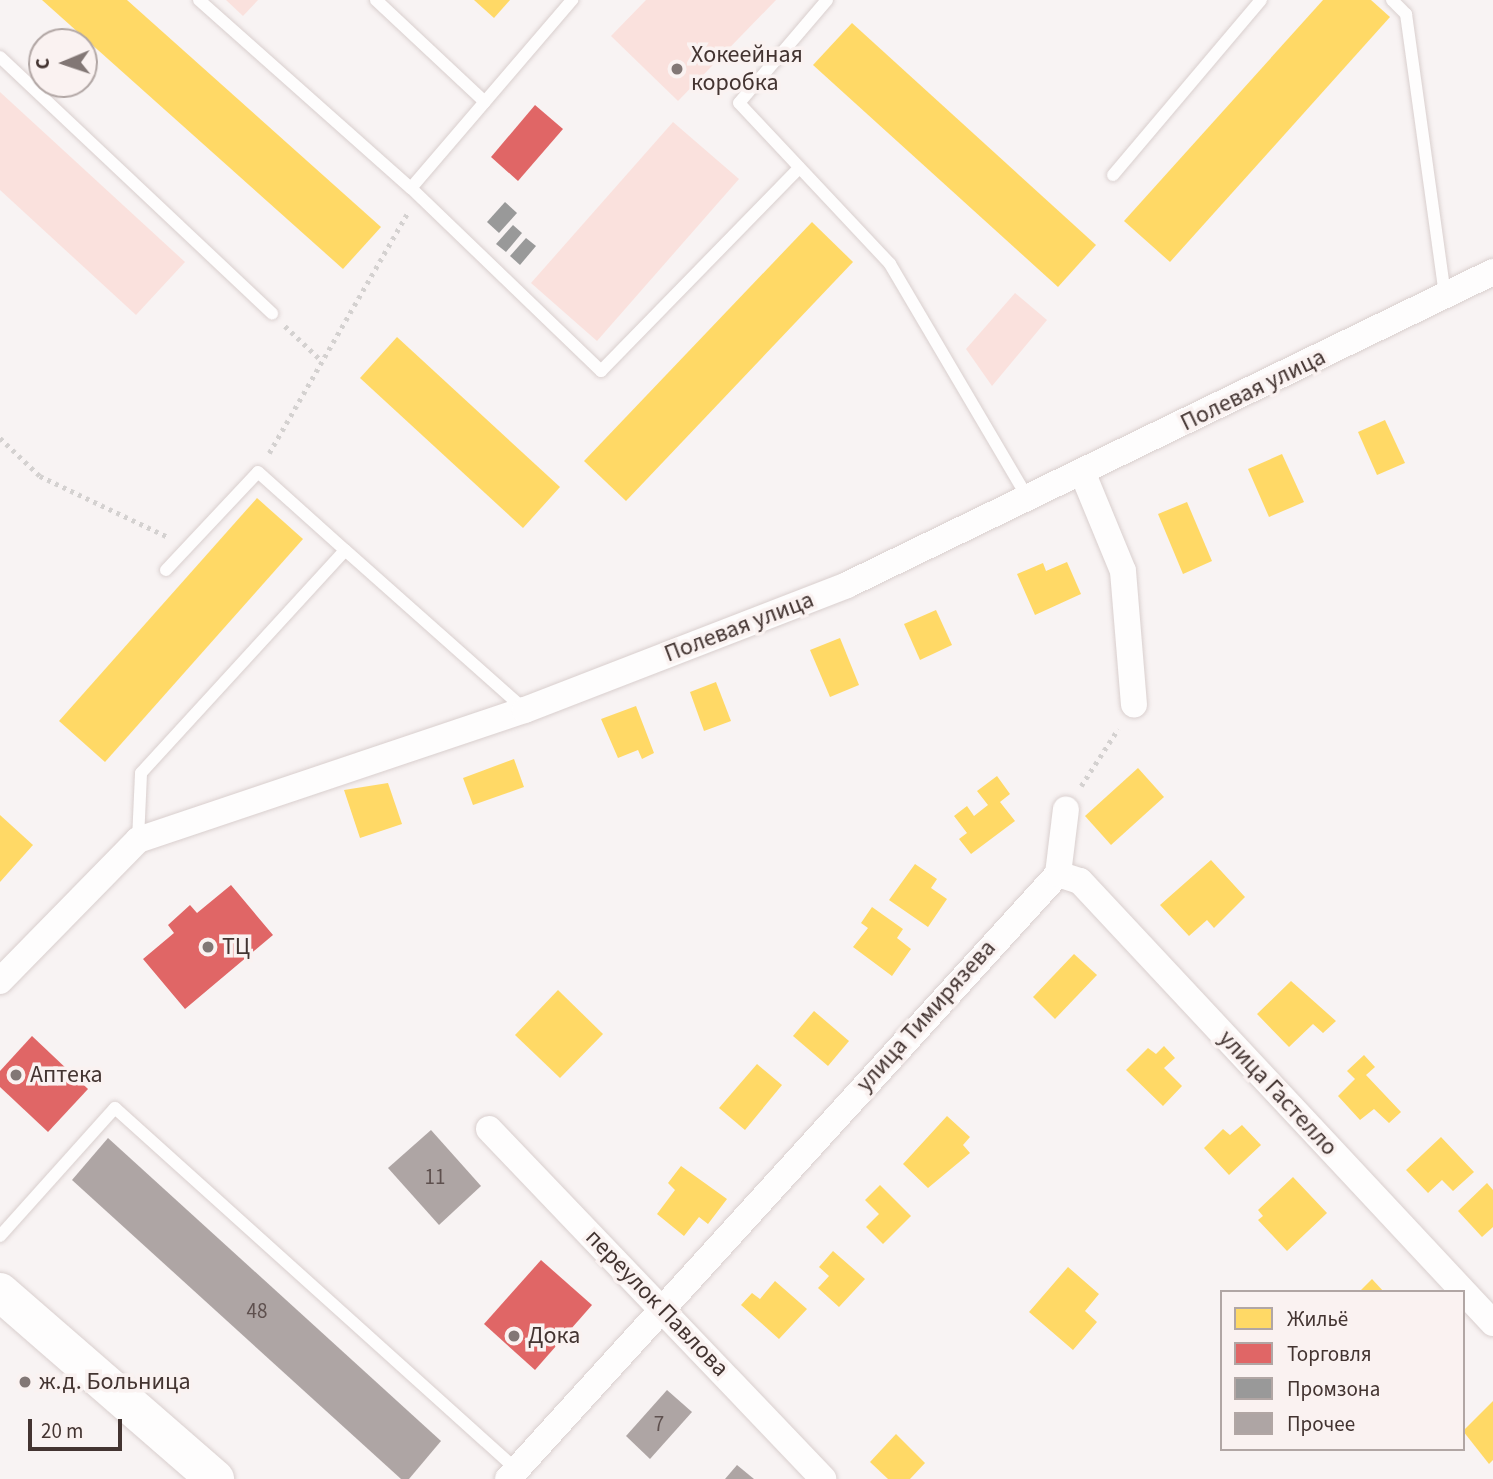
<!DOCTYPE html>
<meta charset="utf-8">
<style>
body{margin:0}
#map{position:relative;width:1493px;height:1479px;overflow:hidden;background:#f8f3f3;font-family:"Source Sans 3",sans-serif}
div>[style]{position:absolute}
.green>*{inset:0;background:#fae1dd}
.homes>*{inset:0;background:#ffd966}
.shops>*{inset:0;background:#e06666}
.industry>*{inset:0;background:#999}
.building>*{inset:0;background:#aea5a4}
.path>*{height:4.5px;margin-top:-2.25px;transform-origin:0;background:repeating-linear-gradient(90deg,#d4d1d0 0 3.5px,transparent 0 8.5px)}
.roads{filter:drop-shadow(0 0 2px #d9cfce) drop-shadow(0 0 2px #d9cfce)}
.lane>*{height:12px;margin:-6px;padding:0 6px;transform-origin:6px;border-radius:6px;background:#fefdfd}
.street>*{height:26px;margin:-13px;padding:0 13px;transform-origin:13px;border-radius:13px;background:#fefdfd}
.primary>*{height:38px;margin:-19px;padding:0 19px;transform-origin:19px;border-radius:19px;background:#fefdfd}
.dots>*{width:19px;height:19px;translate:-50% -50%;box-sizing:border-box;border:4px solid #faf2f1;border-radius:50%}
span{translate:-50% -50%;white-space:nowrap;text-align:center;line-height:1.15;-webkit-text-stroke:7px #faf2f1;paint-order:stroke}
.number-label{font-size:21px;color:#5e504e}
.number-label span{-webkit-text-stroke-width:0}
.poi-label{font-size:24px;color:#433431}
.left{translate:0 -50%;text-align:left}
.street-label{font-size:24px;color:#433431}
.legend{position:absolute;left:1220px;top:1290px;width:245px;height:161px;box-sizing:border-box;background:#faf2f1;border:2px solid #b1a6a4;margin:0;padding:9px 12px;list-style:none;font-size:21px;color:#433431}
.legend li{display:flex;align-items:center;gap:14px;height:35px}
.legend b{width:35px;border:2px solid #b1a6a4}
.north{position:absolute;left:28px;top:28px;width:70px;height:70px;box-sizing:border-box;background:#faf2f1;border:2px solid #b1a6a4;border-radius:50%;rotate:268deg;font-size:19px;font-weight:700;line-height:28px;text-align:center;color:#433431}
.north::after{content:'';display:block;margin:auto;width:24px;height:32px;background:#827775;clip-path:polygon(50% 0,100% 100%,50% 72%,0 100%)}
.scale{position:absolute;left:28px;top:1419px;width:94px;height:32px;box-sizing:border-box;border:4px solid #433431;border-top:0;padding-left:9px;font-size:21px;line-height:24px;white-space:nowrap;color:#433431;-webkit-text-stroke:5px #faf2f1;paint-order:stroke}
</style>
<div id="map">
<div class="green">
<div style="clip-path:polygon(226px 0,258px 0,243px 16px)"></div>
<div style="clip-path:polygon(646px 0,776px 0,678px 101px,611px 36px)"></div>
<div style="clip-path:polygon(0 92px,185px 262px,136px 315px,0 190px)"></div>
<div style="clip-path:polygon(673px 122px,739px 179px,597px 341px,531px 283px)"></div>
<div style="clip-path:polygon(1015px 293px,1047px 320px,992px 386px,966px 349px)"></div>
</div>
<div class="homes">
<div style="clip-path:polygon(42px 0,127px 0,381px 227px,343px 269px)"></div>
<div style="clip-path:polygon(474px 0,510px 0,494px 18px)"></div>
<div style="clip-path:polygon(1323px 0,1371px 0,1390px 17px,1170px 262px,1124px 221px)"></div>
<div style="clip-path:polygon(852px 23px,1096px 245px,1058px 287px,813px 65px)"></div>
<div style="clip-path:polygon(812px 222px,853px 262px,626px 501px,584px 461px)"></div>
<div style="clip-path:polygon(397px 337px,560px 487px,523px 528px,360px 378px)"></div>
<div style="clip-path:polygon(1385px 420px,1405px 463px,1377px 475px,1358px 432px)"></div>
<div style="clip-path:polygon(1282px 454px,1304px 502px,1269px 517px,1248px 469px)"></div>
<div style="clip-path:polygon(257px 498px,303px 539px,105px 762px,59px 721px)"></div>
<div style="clip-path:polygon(1187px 502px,1212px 561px,1183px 574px,1158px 514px)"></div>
<div style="clip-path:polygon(1067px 562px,1081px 594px,1035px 615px,1017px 574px,1043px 563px,1046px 571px)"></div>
<div style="clip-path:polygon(936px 610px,952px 645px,920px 660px,904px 624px)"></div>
<div style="clip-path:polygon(840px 638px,859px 685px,830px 697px,810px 650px)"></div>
<div style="clip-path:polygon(716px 682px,731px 721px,704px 731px,690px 692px)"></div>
<div style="clip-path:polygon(636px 706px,654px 753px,642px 759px,638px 750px,618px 758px,601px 719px)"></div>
<div style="clip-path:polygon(514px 759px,524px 787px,473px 805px,463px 778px)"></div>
<div style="clip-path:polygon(1138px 768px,1164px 797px,1111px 845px,1085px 816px)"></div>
<div style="clip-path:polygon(997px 776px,1010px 794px,1000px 802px,1015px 821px,971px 854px,959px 839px,967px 833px,954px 816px,967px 806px,974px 816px,988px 805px,977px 791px)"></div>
<div style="clip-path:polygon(388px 783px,402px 824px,360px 838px,344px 790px)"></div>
<div style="clip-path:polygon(0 815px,33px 845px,0 882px)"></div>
<div style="clip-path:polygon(1211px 860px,1245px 897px,1214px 928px,1207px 920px,1189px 936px,1160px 905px)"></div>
<div style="clip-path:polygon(915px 864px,937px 879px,931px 888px,947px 899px,928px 927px,889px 900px)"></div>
<div style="clip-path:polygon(872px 907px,903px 929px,897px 938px,911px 949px,892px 976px,853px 947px,868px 928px,861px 923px)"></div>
<div style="clip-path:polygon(1074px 954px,1097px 975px,1055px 1019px,1033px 997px)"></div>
<div style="clip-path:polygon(1291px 981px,1336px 1021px,1323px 1033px,1313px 1024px,1289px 1047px,1257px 1014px)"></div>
<div style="clip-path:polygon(558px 990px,603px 1034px,560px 1078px,515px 1035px)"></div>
<div style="clip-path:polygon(814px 1011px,849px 1041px,828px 1066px,793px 1036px)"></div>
<div style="clip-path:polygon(1164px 1046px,1175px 1058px,1164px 1068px,1182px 1086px,1163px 1106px,1126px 1070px,1148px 1048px,1156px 1054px)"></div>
<div style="clip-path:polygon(1364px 1055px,1375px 1067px,1366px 1075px,1401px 1112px,1389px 1123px,1374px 1109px,1360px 1120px,1338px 1096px,1355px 1079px,1347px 1071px)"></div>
<div style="clip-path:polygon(757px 1064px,782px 1085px,745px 1130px,719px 1108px)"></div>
<div style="clip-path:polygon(947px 1116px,970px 1137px,963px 1145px,970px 1153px,928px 1188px,903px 1164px)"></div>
<div style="clip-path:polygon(1242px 1125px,1261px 1145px,1229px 1175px,1204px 1148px,1223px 1129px,1230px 1135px)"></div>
<div style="clip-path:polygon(1441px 1137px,1474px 1172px,1453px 1191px,1442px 1180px,1428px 1193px,1406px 1170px)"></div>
<div style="clip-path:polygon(681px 1166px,727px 1199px,708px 1224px,699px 1217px,684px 1236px,657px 1214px,675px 1190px,668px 1183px)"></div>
<div style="clip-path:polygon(1293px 1177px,1327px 1213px,1287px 1251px,1258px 1220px,1263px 1216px,1258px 1210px)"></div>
<div style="clip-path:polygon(1487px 1183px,1493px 1190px,1493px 1227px,1482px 1237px,1458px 1211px)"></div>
<div style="clip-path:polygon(880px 1185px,911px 1216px,883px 1244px,866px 1227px,879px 1214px,865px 1200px)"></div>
<div style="clip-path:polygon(833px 1251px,865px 1279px,839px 1307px,818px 1288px,829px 1276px,819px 1267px)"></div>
<div style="clip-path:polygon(1068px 1267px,1099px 1294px,1085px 1311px,1097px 1322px,1073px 1350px,1029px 1312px)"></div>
<div style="clip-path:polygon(1372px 1279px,1384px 1292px,1359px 1292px)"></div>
<div style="clip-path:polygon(775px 1281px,807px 1309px,779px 1339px,741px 1305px,752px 1293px,760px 1299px)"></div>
<div style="clip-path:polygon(1493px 1401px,1493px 1460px,1489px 1464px,1463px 1431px)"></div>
<div style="clip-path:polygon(896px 1434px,925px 1463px,910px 1479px,888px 1479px,870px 1462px)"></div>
</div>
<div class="shops">
<div style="clip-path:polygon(535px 105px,563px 129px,518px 181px,491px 157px)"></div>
<div style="clip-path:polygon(231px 885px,273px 935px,185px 1009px,143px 959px,174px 933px,168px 925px,190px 905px,197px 913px)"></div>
<div style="clip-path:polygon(32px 1036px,88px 1089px,48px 1132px,0 1087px,0 1071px)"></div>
<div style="clip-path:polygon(541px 1260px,592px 1305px,535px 1370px,484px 1324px)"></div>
</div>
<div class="industry">
<div style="clip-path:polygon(505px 202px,517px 213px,499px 233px,487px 222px)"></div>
<div style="clip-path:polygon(513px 225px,522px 233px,506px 252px,496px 244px)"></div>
<div style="clip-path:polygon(526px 238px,536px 246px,520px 265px,510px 256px)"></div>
</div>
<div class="building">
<div style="clip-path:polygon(431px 1130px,481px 1186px,439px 1225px,388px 1168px)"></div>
<div style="clip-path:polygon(108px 1138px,441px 1441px,409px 1479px,401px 1479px,72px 1180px)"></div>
<div style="clip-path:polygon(667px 1390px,692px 1412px,650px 1459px,626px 1436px)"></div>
<div style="clip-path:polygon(737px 1465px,754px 1479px,725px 1479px)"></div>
</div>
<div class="path">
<div style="left:285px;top:326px;width:51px;rotate:43.4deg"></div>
<div style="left:0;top:438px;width:55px;rotate:43.5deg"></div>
<div style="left:40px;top:476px;width:142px;rotate:25.5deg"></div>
<div style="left:269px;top:453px;width:278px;rotate:-60deg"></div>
<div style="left:1081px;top:786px;width:68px;rotate:-57deg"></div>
</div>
<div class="roads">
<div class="lane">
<div style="left:199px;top:0;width:283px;rotate:41.6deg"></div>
<div style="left:411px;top:188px;width:248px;rotate:-49.4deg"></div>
<div style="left:376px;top:0;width:149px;rotate:43.1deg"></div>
<div style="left:827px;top:0;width:135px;rotate:130.5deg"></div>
<div style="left:739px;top:103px;width:221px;rotate:46.8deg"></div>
<div style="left:890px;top:264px;width:274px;rotate:59.5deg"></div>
<div style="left:1392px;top:0;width:20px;rotate:45deg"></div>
<div style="left:1406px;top:14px;width:284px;rotate:82.1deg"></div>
<div style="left:0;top:57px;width:374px;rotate:43.3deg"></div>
<div style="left:1113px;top:175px;width:229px;rotate:-49.8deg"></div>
<div style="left:411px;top:188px;width:264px;rotate:43.9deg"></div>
<div style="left:601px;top:371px;width:284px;rotate:-45.7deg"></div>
<div style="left:166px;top:570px;width:134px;rotate:-46.8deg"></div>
<div style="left:258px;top:472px;width:117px;rotate:41.9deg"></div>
<div style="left:138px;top:840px;width:67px;rotate:-87.4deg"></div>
<div style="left:141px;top:773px;width:302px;rotate:-47.5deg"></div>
<div style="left:345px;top:550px;width:241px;rotate:41.6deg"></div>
<div style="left:0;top:1236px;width:172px;rotate:-48.1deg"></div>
<div style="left:115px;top:1108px;width:541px;rotate:42deg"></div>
</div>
<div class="street">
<div style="left:1083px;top:474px;width:105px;rotate:67.6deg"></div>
<div style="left:1123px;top:571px;width:134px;rotate:85.3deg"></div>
<div style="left:1058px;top:874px;width:23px;rotate:18deg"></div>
<div style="left:1080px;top:881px;width:605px;rotate:46.94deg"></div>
<div style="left:0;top:981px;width:197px;rotate:-45.6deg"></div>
<div style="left:138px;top:840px;width:408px;rotate:-18.6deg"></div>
<div style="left:525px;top:710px;width:345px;rotate:-21.2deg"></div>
<div style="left:847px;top:585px;width:718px;rotate:-25.85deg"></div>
<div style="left:489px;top:1129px;width:484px;rotate:46.3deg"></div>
<div style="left:508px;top:1479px;width:818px;rotate:-47.73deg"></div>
<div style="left:1058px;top:874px;width:65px;rotate:-83deg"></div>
</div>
<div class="primary">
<div style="left:0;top:1292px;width:285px;rotate:41deg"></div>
</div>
</div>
<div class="dots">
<div style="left:677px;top:69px;background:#827775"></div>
<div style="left:208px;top:947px;background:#827775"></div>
<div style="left:16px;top:1075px;background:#827775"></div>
<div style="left:514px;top:1336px;background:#827775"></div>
<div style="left:25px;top:1382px;background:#827775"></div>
</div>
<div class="number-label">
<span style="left:435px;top:1177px">11</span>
<span style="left:257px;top:1311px">48</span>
<span style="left:659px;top:1424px">7</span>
</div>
<div class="poi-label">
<span class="left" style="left:691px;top:69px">Хокеейная<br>коробка</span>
<span class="left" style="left:222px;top:947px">ТЦ</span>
<span class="left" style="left:30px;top:1075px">Аптека</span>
<span class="left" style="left:528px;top:1336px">Дока</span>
<span class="left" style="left:39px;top:1382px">ж.д. Больница</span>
</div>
<div class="street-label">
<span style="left:1253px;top:390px;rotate:-26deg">Полевая улица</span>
<span style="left:739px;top:627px;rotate:-21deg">Полевая улица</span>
<span style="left:926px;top:1016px;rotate:-48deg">улица Тимирязева</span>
<span style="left:1278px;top:1093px;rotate:47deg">улица Гастелло</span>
<span style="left:657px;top:1303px;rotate:46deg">переулок Павлова</span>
</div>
<ul class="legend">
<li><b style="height:19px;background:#ffd966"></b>Жильё</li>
<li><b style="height:19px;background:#e06666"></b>Торговля</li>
<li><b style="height:19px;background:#999"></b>Промзона</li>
<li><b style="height:19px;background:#aea5a4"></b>Прочее</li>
</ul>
<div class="north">С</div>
<div class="scale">20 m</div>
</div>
